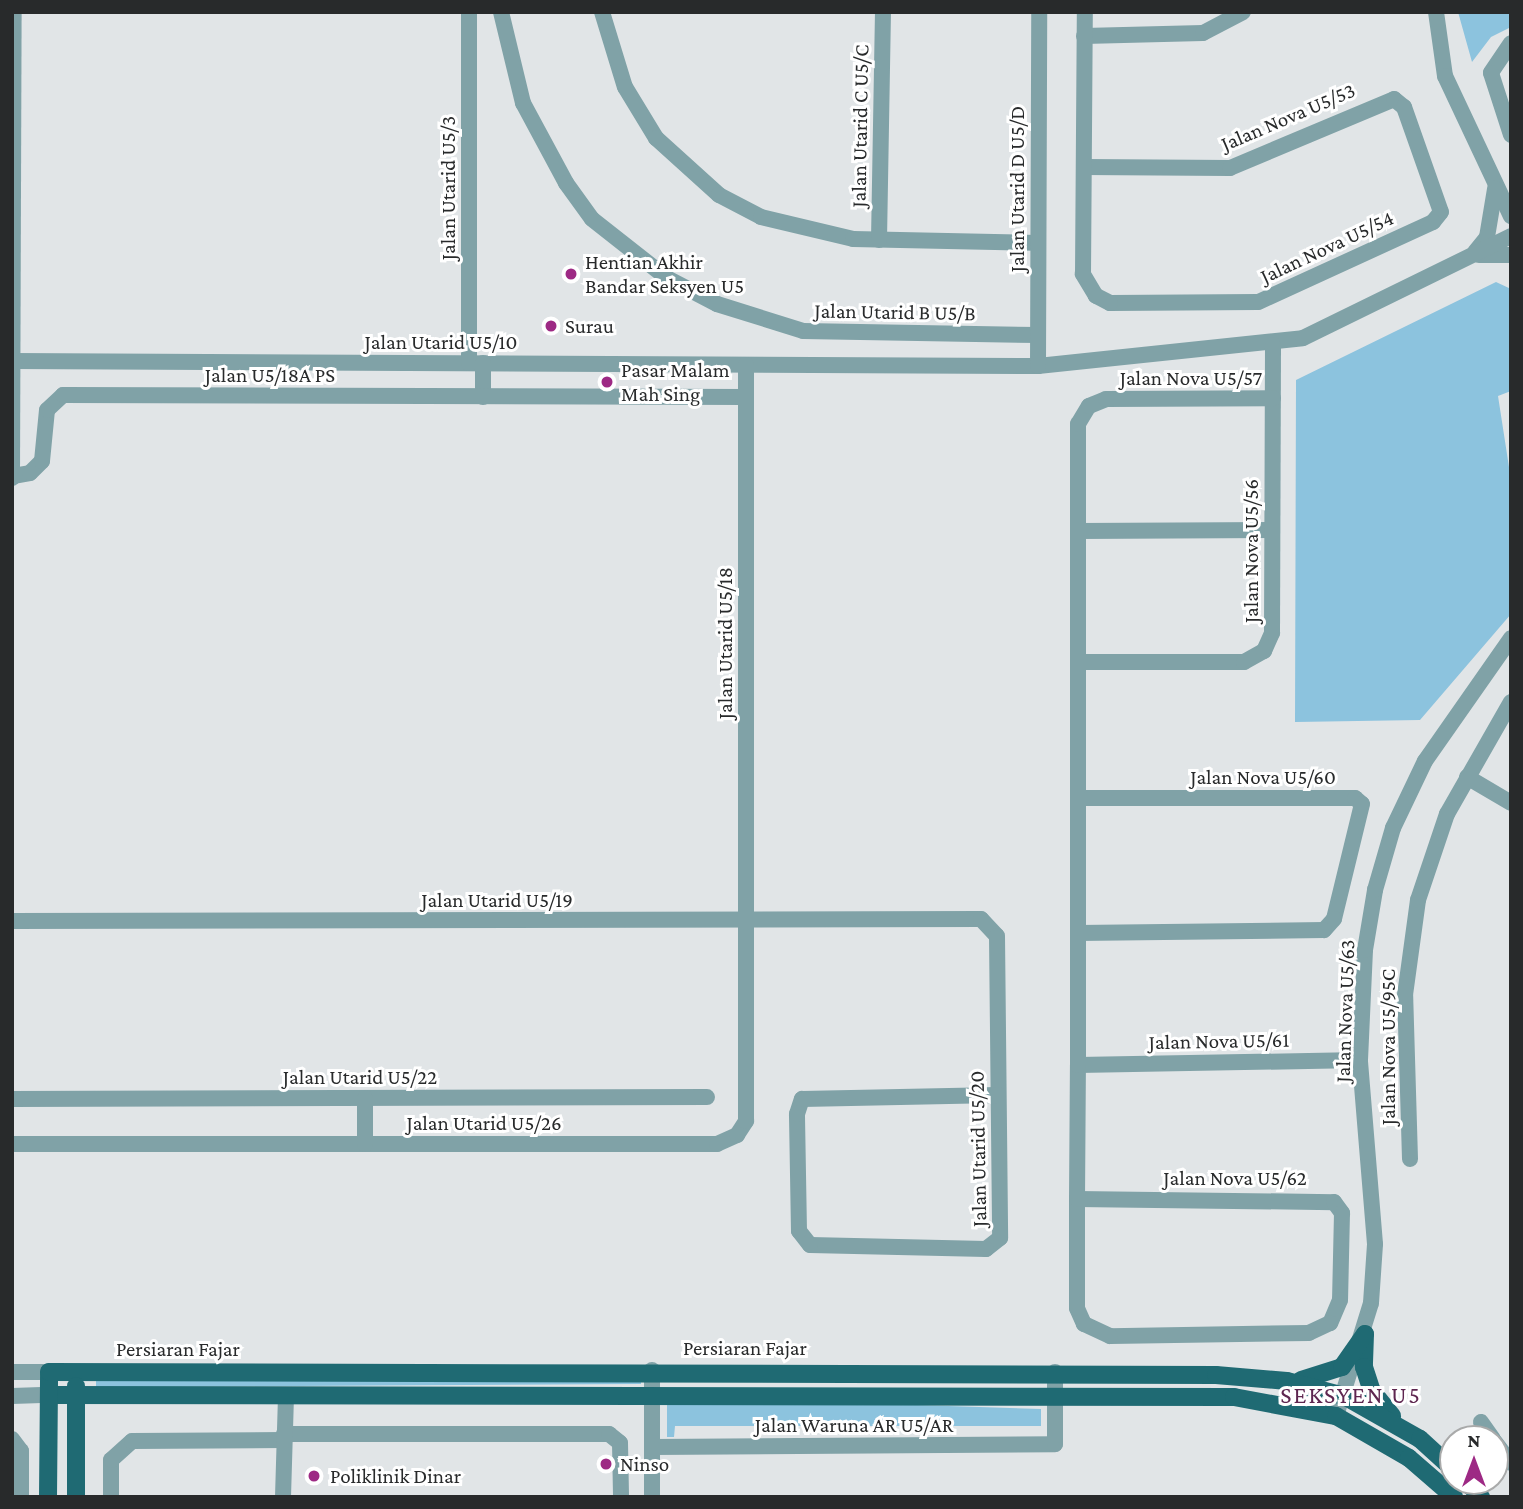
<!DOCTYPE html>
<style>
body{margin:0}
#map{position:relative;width:1523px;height:1509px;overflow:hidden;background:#e1e5e7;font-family:"Crimson Pro",serif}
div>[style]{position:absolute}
.green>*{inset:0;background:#8cc3de}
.minor>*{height:16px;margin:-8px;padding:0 8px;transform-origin:8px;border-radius:8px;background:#80a2a7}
.major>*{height:18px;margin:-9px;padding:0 9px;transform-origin:9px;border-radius:9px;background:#1f6a73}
.dots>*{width:19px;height:19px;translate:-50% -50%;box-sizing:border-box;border:4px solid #fff;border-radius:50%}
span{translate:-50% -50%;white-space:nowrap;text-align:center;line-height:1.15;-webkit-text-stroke:6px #fff;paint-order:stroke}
.street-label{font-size:21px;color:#282a2b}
.poi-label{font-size:21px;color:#282a2b}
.left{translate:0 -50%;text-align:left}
.quarter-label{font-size:24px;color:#5e2650;letter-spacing:2px}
.frame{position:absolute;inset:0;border:14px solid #282a2b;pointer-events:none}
.north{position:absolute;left:1439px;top:1425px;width:70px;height:70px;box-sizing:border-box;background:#fff;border:2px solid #a9aaaa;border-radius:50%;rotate:0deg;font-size:19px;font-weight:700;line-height:28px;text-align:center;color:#282a2b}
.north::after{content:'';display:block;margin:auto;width:24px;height:32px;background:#9d2984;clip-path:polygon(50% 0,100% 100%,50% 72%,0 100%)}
</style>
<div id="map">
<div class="green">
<div style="clip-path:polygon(1458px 12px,1511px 12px,1511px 27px,1491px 37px,1472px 62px)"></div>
<div style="clip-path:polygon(1496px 282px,1511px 289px,1511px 391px,1498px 396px,1511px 480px,1511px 614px,1420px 720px,1295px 722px,1296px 380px)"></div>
<div style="clip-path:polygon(641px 1378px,641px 1384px,96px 1387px,96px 1381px)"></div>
<div style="clip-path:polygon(855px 1403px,1041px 1409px,1041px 1426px,675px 1426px,674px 1437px,667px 1437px,667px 1405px)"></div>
</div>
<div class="minor">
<div style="left:501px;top:12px;width:94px;rotate:76.4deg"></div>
<div style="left:523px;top:103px;width:91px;rotate:61.7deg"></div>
<div style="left:566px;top:183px;width:44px;rotate:54.2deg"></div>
<div style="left:592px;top:219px;width:95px;rotate:38.2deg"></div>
<div style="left:667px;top:278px;width:56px;rotate:27.5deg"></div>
<div style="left:717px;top:304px;width:90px;rotate:17.4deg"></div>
<div style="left:803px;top:331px;width:235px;rotate:1deg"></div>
<div style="left:602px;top:12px;width:78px;rotate:73deg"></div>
<div style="left:625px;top:87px;width:60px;rotate:58.7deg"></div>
<div style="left:656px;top:138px;width:85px;rotate:42.1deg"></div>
<div style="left:719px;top:195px;width:47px;rotate:27.6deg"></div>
<div style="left:761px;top:217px;width:95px;rotate:13.4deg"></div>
<div style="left:853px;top:239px;width:185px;rotate:1.2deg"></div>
<div style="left:1436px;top:12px;width:65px;rotate:82deg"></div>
<div style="left:1445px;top:76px;width:155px;rotate:64.8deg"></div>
<div style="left:1084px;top:36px;width:119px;rotate:-1.4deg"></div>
<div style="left:1203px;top:33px;width:45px;rotate:-27.7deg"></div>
<div style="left:1511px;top:43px;width:36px;rotate:124deg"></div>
<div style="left:1491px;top:73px;width:65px;rotate:72.1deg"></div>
<div style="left:1084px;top:167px;width:146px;rotate:0.4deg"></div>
<div style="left:1230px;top:168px;width:178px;rotate:-22.8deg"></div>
<div style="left:1394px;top:99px;width:13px;rotate:39deg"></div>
<div style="left:1404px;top:107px;width:111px;rotate:70.6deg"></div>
<div style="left:1441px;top:212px;width:13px;rotate:129deg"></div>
<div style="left:1433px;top:222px;width:192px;rotate:155.4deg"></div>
<div style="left:1258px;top:302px;width:148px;rotate:179.6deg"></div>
<div style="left:1110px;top:303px;width:16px;rotate:-153deg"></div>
<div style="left:1096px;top:296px;width:26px;rotate:-121deg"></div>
<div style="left:1083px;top:274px;width:262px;rotate:-89.6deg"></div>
<div style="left:879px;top:240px;width:228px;rotate:-89deg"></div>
<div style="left:1475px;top:252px;width:19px;rotate:-51deg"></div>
<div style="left:1487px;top:237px;width:49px;rotate:-80.5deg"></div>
<div style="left:1479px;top:255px;width:32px"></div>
<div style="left:12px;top:361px;width:1026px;rotate:0.28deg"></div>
<div style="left:1038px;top:366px;width:266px;rotate:-6deg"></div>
<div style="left:1303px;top:338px;width:232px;rotate:-26.1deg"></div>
<div style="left:469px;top:363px;width:351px;rotate:-90deg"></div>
<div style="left:483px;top:363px;width:34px;rotate:90deg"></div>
<div style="left:1038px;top:366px;width:354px;rotate:-89.8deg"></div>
<div style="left:13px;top:476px;width:17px;rotate:-10deg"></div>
<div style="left:30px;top:473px;width:17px;rotate:-45deg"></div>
<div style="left:42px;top:461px;width:51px;rotate:-84.4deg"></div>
<div style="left:47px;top:410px;width:22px;rotate:-43deg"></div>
<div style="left:63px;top:395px;width:683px;rotate:0.17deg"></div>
<div style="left:12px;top:478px;width:466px;rotate:-89.8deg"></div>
<div style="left:1078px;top:531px;width:194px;rotate:-0.3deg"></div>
<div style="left:1078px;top:662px;width:166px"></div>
<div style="left:1244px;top:662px;width:23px;rotate:-29deg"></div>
<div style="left:1264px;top:651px;width:20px;rotate:-66deg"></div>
<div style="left:1272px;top:633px;width:288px;rotate:-89.8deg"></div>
<div style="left:1467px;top:777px;width:51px;rotate:30.6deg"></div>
<div style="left:1078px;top:798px;width:277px"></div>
<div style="left:1355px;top:798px;width:9px;rotate:41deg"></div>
<div style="left:1362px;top:804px;width:118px;rotate:103.7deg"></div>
<div style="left:1334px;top:919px;width:15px;rotate:132deg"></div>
<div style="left:1324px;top:930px;width:246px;rotate:179.3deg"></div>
<div style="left:12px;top:921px;width:969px;rotate:-0.12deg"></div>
<div style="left:981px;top:919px;width:23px;rotate:47deg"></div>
<div style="left:997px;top:936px;width:302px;rotate:89.4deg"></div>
<div style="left:1000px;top:1238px;width:18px;rotate:142deg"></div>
<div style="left:986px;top:1249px;width:176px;rotate:-178.7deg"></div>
<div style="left:810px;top:1245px;width:18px;rotate:-128deg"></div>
<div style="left:799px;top:1231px;width:117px;rotate:-91deg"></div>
<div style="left:797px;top:1114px;width:16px;rotate:-72deg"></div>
<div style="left:802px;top:1099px;width:196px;rotate:-1.2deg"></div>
<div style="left:1078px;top:1065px;width:282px;rotate:-1deg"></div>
<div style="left:12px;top:1099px;width:695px;rotate:-0.16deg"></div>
<div style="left:12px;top:1144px;width:705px"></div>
<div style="left:717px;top:1144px;width:22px;rotate:-24deg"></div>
<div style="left:737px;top:1135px;width:17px;rotate:-57deg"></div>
<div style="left:746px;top:1121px;width:756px;rotate:-90deg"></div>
<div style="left:365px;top:1144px;width:46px;rotate:-90deg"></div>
<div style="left:1410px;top:1159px;width:164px;rotate:-91.7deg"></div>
<div style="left:1405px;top:995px;width:96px;rotate:-82.2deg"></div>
<div style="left:1418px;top:900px;width:91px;rotate:-71.4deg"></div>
<div style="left:1447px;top:814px;width:129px;rotate:-60.3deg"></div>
<div style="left:1077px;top:1199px;width:257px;rotate:0.7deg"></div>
<div style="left:1334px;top:1202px;width:14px;rotate:54deg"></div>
<div style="left:1342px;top:1213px;width:87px;rotate:91.3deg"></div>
<div style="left:1340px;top:1300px;width:25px;rotate:113deg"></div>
<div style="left:1330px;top:1323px;width:23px;rotate:155deg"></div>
<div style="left:1309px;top:1333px;width:199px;rotate:179.1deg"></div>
<div style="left:1110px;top:1336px;width:29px;rotate:-155deg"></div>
<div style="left:1084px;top:1324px;width:17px;rotate:-114deg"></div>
<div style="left:1077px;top:1308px;width:109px;rotate:-90deg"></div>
<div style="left:1077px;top:1199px;width:134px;rotate:-89.6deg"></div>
<div style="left:1078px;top:1065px;width:641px;rotate:-90deg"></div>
<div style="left:1078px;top:424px;width:21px;rotate:-59deg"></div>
<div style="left:1089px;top:406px;width:18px;rotate:-22deg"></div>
<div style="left:1106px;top:399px;width:167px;rotate:-0.3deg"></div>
<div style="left:12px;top:1372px;width:37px"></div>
<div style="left:12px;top:1396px;width:37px;rotate:-2deg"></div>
<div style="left:1336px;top:1416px;width:118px;rotate:-72.8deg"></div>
<div style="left:1371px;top:1303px;width:59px;rotate:-86.1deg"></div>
<div style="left:1375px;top:1244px;width:185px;rotate:-94.7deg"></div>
<div style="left:1360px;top:1060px;width:110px;rotate:-87.4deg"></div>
<div style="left:1365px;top:950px;width:61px;rotate:-80.5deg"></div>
<div style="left:1375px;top:890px;width:65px;rotate:-73.8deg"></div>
<div style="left:1393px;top:828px;width:74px;rotate:-64.5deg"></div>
<div style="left:1425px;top:761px;width:150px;rotate:-55deg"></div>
<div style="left:1481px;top:1422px;width:21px;rotate:55deg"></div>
<div style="left:284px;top:1434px;width:325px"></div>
<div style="left:609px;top:1434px;width:14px;rotate:39deg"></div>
<div style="left:620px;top:1443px;width:54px;rotate:88.9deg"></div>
<div style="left:12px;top:1439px;width:15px;rotate:53deg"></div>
<div style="left:21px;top:1451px;width:46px;rotate:90deg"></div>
<div style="left:1495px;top:1442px;width:26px;rotate:53deg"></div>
<div style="left:653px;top:1447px;width:402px;rotate:-0.4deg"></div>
<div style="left:1055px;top:1444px;width:72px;rotate:-90deg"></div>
<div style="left:111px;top:1497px;width:37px;rotate:-90deg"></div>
<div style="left:111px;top:1460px;width:28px;rotate:-42deg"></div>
<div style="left:132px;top:1441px;width:152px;rotate:-0.4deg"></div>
<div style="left:283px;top:1497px;width:101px;rotate:-88.3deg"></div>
<div style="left:652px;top:1497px;width:127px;rotate:-90deg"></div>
</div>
<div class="major">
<div style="left:1365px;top:1334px;width:33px;rotate:92deg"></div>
<div style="left:1364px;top:1367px;width:25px;rotate:72deg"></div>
<div style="left:1372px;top:1391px;width:32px;rotate:51deg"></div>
<div style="left:1301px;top:1380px;width:43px;rotate:-17.6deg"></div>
<div style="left:1342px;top:1367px;width:40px;rotate:-55.1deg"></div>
<div style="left:49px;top:1395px;width:1185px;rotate:0.1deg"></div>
<div style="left:1234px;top:1397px;width:104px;rotate:10.6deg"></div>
<div style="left:1336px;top:1416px;width:84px;rotate:29.9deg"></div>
<div style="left:1409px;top:1458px;width:60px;rotate:40.9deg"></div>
<div style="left:1466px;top:1481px;width:22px;rotate:47deg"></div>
<div style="left:48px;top:1497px;width:125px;rotate:-89.5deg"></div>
<div style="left:49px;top:1372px;width:1167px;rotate:0.15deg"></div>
<div style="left:1216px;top:1375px;width:71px;rotate:4.8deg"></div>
<div style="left:1287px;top:1381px;width:59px;rotate:14.7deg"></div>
<div style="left:1344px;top:1396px;width:87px;rotate:29.5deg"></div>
<div style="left:1420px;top:1439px;width:45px;rotate:42.3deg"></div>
<div style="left:76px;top:1497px;width:111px;rotate:-90deg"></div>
</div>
<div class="dots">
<div style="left:571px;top:274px;background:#9d2984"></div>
<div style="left:551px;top:326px;background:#9d2984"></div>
<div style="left:607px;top:382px;background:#9d2984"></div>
<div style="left:606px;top:1464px;background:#9d2984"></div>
<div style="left:314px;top:1476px;background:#9d2984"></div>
</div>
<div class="street-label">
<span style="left:1288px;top:117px;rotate:-23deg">Jalan Nova U5/53</span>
<span style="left:860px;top:126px;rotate:-89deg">Jalan Utarid C U5/C</span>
<span style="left:448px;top:188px;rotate:-90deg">Jalan Utarid U5/3</span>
<span style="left:1017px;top:189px;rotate:-90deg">Jalan Utarid D U5/D</span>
<span style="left:1327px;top:247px;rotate:-25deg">Jalan Nova U5/54</span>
<span style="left:895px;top:312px;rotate:1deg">Jalan Utarid B U5/B</span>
<span style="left:441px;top:342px">Jalan Utarid U5/10</span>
<span style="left:270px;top:375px">Jalan U5/18A PS</span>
<span style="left:1191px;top:378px">Jalan Nova U5/57</span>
<span style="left:1251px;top:551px;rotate:-90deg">Jalan Nova U5/56</span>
<span style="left:725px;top:643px;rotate:-90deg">Jalan Utarid U5/18</span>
<span style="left:1263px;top:777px">Jalan Nova U5/60</span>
<span style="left:497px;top:900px">Jalan Utarid U5/19</span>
<span style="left:1345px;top:1011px;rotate:-88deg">Jalan Nova U5/63</span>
<span style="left:1219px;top:1041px;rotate:-1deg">Jalan Nova U5/61</span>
<span style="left:1388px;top:1047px;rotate:-90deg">Jalan Nova U5/95C</span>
<span style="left:360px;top:1077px">Jalan Utarid U5/22</span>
<span style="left:484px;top:1123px">Jalan Utarid U5/26</span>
<span style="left:978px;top:1149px;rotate:-91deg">Jalan Utarid U5/20</span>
<span style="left:1235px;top:1178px">Jalan Nova U5/62</span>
<span style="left:745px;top:1348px">Persiaran Fajar</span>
<span style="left:178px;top:1349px">Persiaran Fajar</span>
<span style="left:854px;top:1425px">Jalan Waruna AR U5/AR</span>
</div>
<div class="poi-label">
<span class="left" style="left:585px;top:274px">Hentian Akhir<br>Bandar Seksyen U5</span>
<span class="left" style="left:565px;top:326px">Surau</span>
<span class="left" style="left:621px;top:382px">Pasar Malam<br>Mah Sing</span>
<span class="left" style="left:620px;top:1464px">Ninso</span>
<span class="left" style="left:330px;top:1476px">Poliklinik Dinar</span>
</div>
<div class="quarter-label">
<span style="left:1351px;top:1395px">SEKSYEN U5</span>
</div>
<div class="frame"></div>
<div class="north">N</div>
</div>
